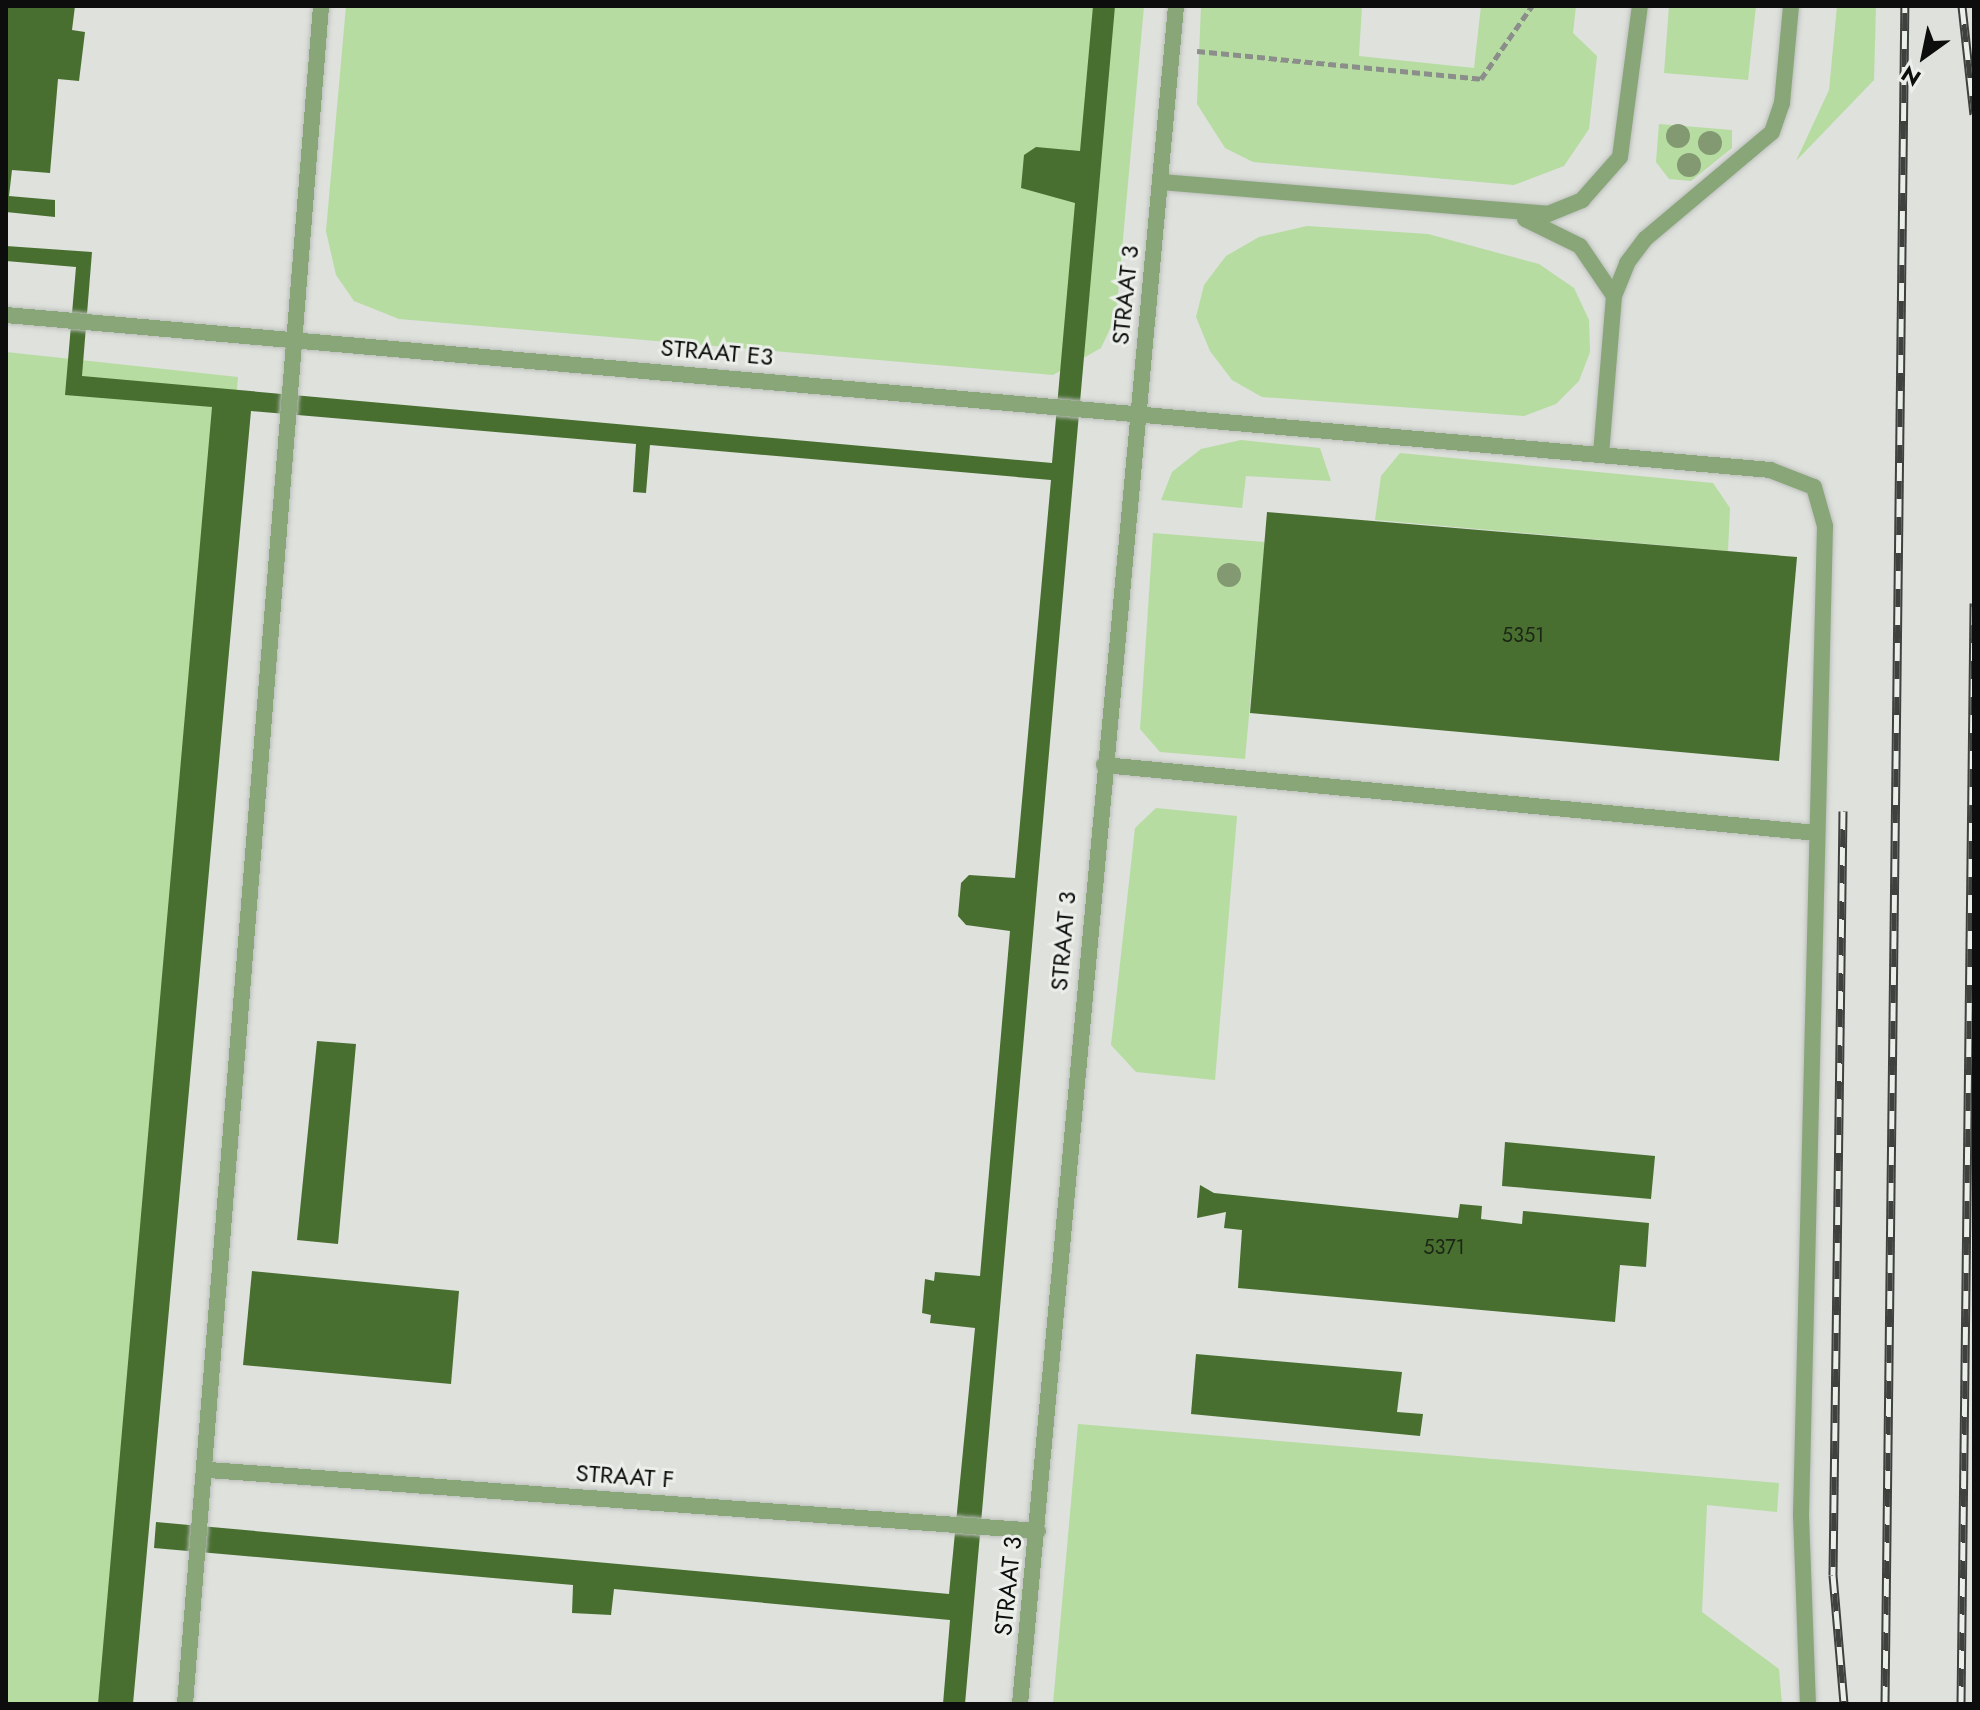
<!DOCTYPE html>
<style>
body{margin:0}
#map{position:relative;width:1980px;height:1710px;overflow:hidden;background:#dee1dc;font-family:Jost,sans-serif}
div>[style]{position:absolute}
.green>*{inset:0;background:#b6dca1}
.building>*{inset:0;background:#486f30}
.path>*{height:5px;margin-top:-2.5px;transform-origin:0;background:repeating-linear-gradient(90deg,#8b8e8a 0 8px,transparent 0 12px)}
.roads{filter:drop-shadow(0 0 2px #bcbfbb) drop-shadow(0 0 2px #bcbfbb)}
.service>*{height:16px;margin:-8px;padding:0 8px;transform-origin:8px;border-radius:8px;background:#89a679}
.rail>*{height:9px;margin-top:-4.5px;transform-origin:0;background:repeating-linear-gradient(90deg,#ebefe9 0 18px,#3f413f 0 36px);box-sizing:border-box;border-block:2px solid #3f413f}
.trees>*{width:24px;height:24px;margin:-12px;border-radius:50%;background:#829972}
span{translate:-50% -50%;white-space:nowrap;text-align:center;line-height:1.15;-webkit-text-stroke:6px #ebefe9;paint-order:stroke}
.number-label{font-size:20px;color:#1b2615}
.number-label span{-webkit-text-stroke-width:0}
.street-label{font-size:24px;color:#0c0d0c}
.frame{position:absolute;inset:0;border:8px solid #0c0d0c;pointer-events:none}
.north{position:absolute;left:1884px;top:16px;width:80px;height:80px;-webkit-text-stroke:6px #ebefe9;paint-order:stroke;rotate:213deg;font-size:22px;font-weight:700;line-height:32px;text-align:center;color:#0c0d0c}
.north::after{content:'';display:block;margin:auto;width:28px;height:36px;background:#0c0d0c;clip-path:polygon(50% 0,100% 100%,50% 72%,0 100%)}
</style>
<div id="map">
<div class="green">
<div style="clip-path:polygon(346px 6px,1144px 6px,1116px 316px,1101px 348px,1053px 375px,399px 319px,354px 301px,336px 275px,326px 231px)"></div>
<div style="clip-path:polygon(1201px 6px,1362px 6px,1359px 56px,1474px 68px,1481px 6px,1576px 6px,1573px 33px,1597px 56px,1589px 129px,1564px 166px,1514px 185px,1253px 162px,1225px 148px,1197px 104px)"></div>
<div style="clip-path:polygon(1669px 6px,1756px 6px,1748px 80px,1664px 73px)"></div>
<div style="clip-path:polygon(1837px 6px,1876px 6px,1874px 80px,1796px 161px,1829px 90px)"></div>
<div style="clip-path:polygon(1659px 124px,1732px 130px,1732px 148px,1691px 181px,1669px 179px,1656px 162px)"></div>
<div style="clip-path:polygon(1307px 226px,1428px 234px,1539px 264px,1574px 288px,1589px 320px,1590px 352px,1579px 381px,1556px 404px,1524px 416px,1262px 397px,1232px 380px,1210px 351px,1196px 317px,1204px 285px,1226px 256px,1259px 237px)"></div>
<div style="clip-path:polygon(6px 352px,238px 377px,120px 1704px,6px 1704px)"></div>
<div style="clip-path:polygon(1241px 440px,1320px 448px,1331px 481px,1246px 476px,1242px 508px,1161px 500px,1172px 472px,1201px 449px)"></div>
<div style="clip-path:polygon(1400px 453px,1713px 483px,1730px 508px,1728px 551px,1375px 520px,1381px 476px)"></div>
<div style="clip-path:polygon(1153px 533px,1265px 542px,1245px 759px,1160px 752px,1140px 729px)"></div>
<div style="clip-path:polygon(1156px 808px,1237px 816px,1215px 1080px,1136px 1072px,1111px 1045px,1135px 828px)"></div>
<div style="clip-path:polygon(1078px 1424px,1779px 1483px,1777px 1512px,1707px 1505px,1702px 1612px,1779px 1669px,1782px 1704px,1053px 1704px)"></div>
</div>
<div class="building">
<div style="clip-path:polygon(6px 6px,75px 6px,72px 30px,85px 32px,79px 81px,58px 79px,50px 173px,12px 170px,9px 196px,55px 200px,55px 217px,6px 212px)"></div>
<div style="clip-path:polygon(1093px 6px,1115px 6px,965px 1704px,943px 1704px,950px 1620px,614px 1589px,611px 1615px,572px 1613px,573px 1585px,154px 1548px,156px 1522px,949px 1594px,975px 1328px,930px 1323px,931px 1315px,922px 1313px,925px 1279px,934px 1281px,935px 1272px,980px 1276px,1010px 931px,966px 925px,958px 916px,961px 883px,969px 875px,1015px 878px,1051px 480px,650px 445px,646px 493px,633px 492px,636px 444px,251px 411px,133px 1704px,98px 1704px,212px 407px,65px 395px,76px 267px,6px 261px,6px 246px,92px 252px,82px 376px,1052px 463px,1075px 203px,1021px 188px,1024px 155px,1036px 147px,1080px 151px)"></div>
<div style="clip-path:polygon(1267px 512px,1797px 557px,1779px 761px,1250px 713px)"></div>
<div style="clip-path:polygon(317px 1041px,356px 1044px,338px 1244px,297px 1240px)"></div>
<div style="clip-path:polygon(1505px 1142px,1655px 1156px,1651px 1199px,1502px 1186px)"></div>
<div style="clip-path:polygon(1200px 1185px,1214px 1193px,1458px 1218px,1460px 1204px,1482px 1206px,1481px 1219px,1522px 1224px,1523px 1211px,1649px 1223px,1646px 1267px,1620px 1265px,1615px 1322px,1238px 1288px,1242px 1230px,1224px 1228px,1226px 1212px,1197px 1218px)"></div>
<div style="clip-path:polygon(252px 1271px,459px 1291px,451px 1384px,243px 1365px)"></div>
<div style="clip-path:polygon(1196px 1354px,1402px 1372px,1397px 1412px,1423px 1414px,1420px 1436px,1191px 1414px)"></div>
</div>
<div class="path">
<div style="left:1197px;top:51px;width:285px;rotate:5.6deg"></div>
<div style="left:1481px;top:79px;width:89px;rotate:-55.1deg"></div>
</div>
<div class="roads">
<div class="service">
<div style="left:1161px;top:182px;width:388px;rotate:4.7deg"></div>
<div style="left:1548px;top:214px;width:37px;rotate:-22deg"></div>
<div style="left:1582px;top:200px;width:57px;rotate:-48.5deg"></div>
<div style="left:1620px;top:157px;width:152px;rotate:-82.5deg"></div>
<div style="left:1525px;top:219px;width:61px;rotate:26.1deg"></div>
<div style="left:1580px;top:246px;width:60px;rotate:55.8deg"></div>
<div style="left:6px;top:315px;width:1771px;rotate:5.02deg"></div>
<div style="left:1770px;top:470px;width:47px;rotate:21.1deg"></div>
<div style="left:1814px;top:487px;width:41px;rotate:74.2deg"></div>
<div style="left:1825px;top:526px;width:989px;rotate:91.39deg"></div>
<div style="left:1801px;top:1515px;width:189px;rotate:87.9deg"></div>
<div style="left:1601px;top:454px;width:159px;rotate:-85.3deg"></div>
<div style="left:1614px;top:296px;width:35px;rotate:-68deg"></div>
<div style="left:1627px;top:263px;width:30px;rotate:-53deg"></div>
<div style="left:1645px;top:239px;width:166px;rotate:-40.1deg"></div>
<div style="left:1772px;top:132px;width:31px;rotate:-71deg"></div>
<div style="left:1782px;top:103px;width:97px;rotate:-84.7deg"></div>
<div style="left:1104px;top:765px;width:716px;rotate:5.45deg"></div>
<div style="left:209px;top:1470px;width:831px;rotate:4.21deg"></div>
<div style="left:185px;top:1704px;width:1703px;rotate:-85.42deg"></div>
<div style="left:1020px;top:1704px;width:1705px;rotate:-84.75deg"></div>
</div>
</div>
<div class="rail">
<div style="left:1962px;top:6px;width:109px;rotate:83.7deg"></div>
<div style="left:1843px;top:811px;width:764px;rotate:90.75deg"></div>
<div style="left:1833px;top:1575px;width:129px;rotate:85.1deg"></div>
<div style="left:1885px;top:1704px;width:1698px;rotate:-89.33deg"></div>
<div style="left:1961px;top:1704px;width:1101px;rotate:-89.32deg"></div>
</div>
<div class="trees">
<div style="left:1678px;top:136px"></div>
<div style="left:1710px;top:143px"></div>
<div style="left:1689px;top:165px"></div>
<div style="left:1229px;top:575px"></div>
</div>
<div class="number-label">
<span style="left:1523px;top:635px">5351</span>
<span style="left:1444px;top:1247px">5371</span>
</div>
<div class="street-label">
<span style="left:1125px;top:295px;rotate:-84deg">STRAAT 3</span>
<span style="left:717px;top:352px;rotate:5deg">STRAAT E3</span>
<span style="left:1063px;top:941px;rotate:-85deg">STRAAT 3</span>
<span style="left:625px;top:1476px;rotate:4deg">STRAAT F</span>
<span style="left:1008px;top:1586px;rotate:-84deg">STRAAT 3</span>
</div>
<div class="frame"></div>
<div class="north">N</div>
</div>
